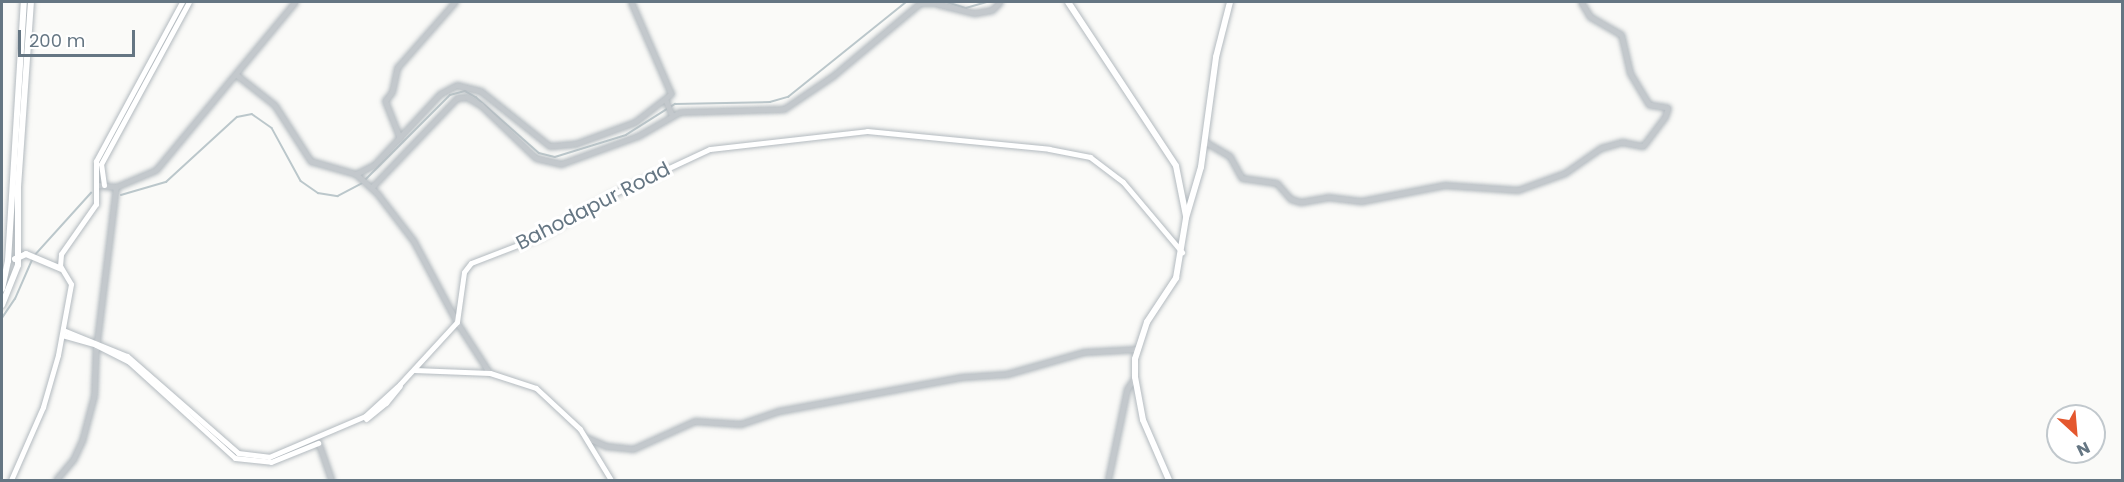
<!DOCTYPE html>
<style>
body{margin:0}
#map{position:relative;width:2124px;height:482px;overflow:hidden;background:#fafaf8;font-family:Poppins,sans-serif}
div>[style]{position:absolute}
.stream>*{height:1.5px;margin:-0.75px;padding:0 0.75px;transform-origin:0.75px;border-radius:0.75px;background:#bbc7cb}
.roads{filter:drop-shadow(0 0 2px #b3babf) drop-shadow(0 0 2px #b3babf)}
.tertiary>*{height:4.5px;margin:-2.25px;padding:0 2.25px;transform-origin:2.25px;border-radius:2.25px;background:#c3c8cc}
.secondary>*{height:5px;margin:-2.5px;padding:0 2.5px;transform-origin:2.5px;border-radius:2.5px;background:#fff}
.primary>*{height:6px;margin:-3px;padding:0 3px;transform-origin:3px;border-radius:3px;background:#fff}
span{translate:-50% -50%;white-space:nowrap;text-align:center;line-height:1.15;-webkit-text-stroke:6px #fff;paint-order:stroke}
.street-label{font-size:20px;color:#657683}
.frame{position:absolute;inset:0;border:3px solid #657683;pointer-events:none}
.north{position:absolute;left:2046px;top:404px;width:60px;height:60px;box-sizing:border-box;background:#fff;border:2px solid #c1c8cd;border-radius:50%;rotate:154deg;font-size:16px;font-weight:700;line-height:24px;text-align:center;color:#657683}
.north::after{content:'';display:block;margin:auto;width:21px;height:27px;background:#e4572e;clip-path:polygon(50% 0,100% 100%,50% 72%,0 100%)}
.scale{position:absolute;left:18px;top:30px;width:117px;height:27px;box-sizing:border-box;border:3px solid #657683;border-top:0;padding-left:8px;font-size:18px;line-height:21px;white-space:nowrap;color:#657683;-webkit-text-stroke:4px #fff;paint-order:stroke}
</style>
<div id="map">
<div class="stream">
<div style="left:947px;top:2px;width:20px;rotate:18deg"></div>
<div style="left:966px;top:8px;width:22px;rotate:-16deg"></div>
<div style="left:365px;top:180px;width:120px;rotate:-45deg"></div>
<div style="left:450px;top:95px;width:16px;rotate:-15deg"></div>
<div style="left:465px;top:91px;width:13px;rotate:29deg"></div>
<div style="left:476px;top:97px;width:84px;rotate:41.6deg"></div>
<div style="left:539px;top:153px;width:16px;rotate:14deg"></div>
<div style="left:555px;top:157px;width:74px;rotate:-17.2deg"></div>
<div style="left:626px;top:135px;width:58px;rotate:-32.3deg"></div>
<div style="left:675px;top:104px;width:95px;rotate:-1.2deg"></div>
<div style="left:770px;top:102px;width:19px;rotate:-16deg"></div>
<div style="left:788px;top:97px;width:151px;rotate:-38.8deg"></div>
<div style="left:121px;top:195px;width:47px;rotate:-16.1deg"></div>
<div style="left:166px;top:182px;width:96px;rotate:-42.5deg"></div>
<div style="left:237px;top:117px;width:15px;rotate:-11deg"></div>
<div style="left:252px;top:114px;width:24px;rotate:35deg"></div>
<div style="left:272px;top:128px;width:60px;rotate:61.3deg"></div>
<div style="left:301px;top:181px;width:21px;rotate:35deg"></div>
<div style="left:318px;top:193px;width:20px;rotate:9deg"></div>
<div style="left:338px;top:196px;width:27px;rotate:-28deg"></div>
<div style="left:34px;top:256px;width:85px;rotate:-47.9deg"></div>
<div style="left:2px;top:318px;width:23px;rotate:-56deg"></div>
<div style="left:15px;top:299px;width:43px;rotate:-66.4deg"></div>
</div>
<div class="roads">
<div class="tertiary">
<div style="left:237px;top:75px;width:48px;rotate:38.3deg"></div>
<div style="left:275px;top:105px;width:67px;rotate:57.3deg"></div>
<div style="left:311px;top:161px;width:47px;rotate:16.1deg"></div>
<div style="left:356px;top:174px;width:30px;rotate:42deg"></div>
<div style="left:378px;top:194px;width:59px;rotate:52.5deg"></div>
<div style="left:414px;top:241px;width:92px;rotate:62deg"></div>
<div style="left:457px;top:322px;width:61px;rotate:57.1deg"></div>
<div style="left:666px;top:100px;width:16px;rotate:68deg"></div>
<div style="left:400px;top:139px;width:41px;rotate:-111.5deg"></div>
<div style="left:385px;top:101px;width:11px;rotate:-52deg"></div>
<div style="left:392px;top:92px;width:25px;rotate:-78deg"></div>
<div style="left:397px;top:68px;width:88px;rotate:-48.7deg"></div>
<div style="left:1204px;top:141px;width:30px;rotate:30deg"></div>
<div style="left:1230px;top:156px;width:25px;rotate:61deg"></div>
<div style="left:1242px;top:178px;width:35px;rotate:8deg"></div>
<div style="left:1277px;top:183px;width:21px;rotate:49deg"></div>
<div style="left:1291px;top:199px;width:10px;rotate:17deg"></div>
<div style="left:1301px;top:202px;width:27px;rotate:-10deg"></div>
<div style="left:1328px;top:197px;width:34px;rotate:7deg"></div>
<div style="left:1362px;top:201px;width:85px;rotate:-10.9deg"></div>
<div style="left:1445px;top:185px;width:73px;rotate:3.9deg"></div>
<div style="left:1518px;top:190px;width:50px;rotate:-19.9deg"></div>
<div style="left:1565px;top:173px;width:44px;rotate:-34.8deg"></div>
<div style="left:1601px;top:148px;width:22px;rotate:-16deg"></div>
<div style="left:1622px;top:142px;width:21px;rotate:11deg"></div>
<div style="left:1643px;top:146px;width:36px;rotate:-53deg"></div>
<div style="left:1665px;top:117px;width:9px;rotate:-72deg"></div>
<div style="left:1668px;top:108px;width:19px;rotate:-171deg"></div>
<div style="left:1649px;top:105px;width:37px;rotate:-121deg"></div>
<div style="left:1630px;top:73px;width:39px;rotate:-103deg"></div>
<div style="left:1621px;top:35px;width:36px;rotate:-150deg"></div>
<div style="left:1590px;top:17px;width:17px;rotate:-121deg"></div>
<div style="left:356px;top:174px;width:20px;rotate:-27deg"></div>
<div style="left:374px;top:165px;width:97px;rotate:-47.1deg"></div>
<div style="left:440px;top:94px;width:19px;rotate:-28deg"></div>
<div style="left:457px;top:85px;width:25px;rotate:14deg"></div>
<div style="left:481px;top:91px;width:88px;rotate:38.6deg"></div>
<div style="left:550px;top:146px;width:25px;rotate:-5deg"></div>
<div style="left:575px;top:144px;width:64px;rotate:-20.1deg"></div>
<div style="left:635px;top:122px;width:46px;rotate:-37.9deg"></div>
<div style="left:671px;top:94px;width:100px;rotate:-113.5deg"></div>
<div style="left:97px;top:185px;width:19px;rotate:6deg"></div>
<div style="left:116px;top:187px;width:43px;rotate:-23deg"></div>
<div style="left:156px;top:170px;width:218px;rotate:-50.4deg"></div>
<div style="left:372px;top:187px;width:123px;rotate:-46.3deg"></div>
<div style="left:457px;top:98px;width:10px;rotate:-6deg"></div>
<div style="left:467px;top:97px;width:16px;rotate:30deg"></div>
<div style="left:481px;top:105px;width:76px;rotate:43.9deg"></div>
<div style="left:536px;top:158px;width:26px;rotate:13deg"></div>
<div style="left:561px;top:164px;width:82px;rotate:-20deg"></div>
<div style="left:638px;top:136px;width:48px;rotate:-29.7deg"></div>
<div style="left:680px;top:112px;width:104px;rotate:-1.7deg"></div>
<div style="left:784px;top:109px;width:59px;rotate:-34deg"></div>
<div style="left:833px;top:76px;width:112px;rotate:-39.9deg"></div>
<div style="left:919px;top:4px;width:19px"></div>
<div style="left:938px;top:4px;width:38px;rotate:14deg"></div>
<div style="left:975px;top:13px;width:17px;rotate:-10deg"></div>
<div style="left:992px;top:10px;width:11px;rotate:-45deg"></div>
<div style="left:97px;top:341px;width:155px;rotate:-83deg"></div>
<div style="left:586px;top:437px;width:22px;rotate:24deg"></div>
<div style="left:606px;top:446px;width:27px;rotate:6deg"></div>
<div style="left:633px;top:449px;width:68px;rotate:-24.3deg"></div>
<div style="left:695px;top:421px;width:46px;rotate:3.7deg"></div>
<div style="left:741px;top:424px;width:40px;rotate:-18.9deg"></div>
<div style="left:779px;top:411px;width:187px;rotate:-10.5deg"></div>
<div style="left:963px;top:377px;width:44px;rotate:-3.9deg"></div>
<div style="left:1007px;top:374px;width:80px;rotate:-15.9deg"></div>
<div style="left:1084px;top:352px;width:54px;rotate:-3.2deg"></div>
<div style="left:319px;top:443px;width:39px;rotate:71deg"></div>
<div style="left:56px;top:480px;width:26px;rotate:-50deg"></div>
<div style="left:73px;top:460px;width:21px;rotate:-65deg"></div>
<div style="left:82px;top:441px;width:47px;rotate:-75.1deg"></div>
<div style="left:94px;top:396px;width:51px;rotate:-87.8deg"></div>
<div style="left:1108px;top:480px;width:93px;rotate:-78.2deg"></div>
<div style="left:1127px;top:389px;width:14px;rotate:-56deg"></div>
</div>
<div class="secondary">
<div style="left:104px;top:185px;width:21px;rotate:-98deg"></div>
<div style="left:101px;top:164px;width:184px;rotate:-61.5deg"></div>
<div style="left:63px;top:330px;width:69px;rotate:22.1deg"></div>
<div style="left:127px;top:356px;width:147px;rotate:41.1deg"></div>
<div style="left:238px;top:453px;width:31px;rotate:7deg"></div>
<div style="left:269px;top:457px;width:104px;rotate:-23.1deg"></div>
<div style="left:365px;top:416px;width:47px;rotate:-42.4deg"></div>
<div style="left:400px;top:384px;width:84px;rotate:-47.4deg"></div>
<div style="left:457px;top:322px;width:50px;rotate:-82deg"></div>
<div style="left:464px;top:272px;width:11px;rotate:-52deg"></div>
<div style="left:471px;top:263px;width:75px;rotate:-21.1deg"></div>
<div style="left:541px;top:236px;width:79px;rotate:-30.5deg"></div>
<div style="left:609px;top:196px;width:111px;rotate:-25deg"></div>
<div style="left:710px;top:149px;width:158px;rotate:-6.5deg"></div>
<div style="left:867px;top:131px;width:183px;rotate:5.6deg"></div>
<div style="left:1049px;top:149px;width:42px;rotate:11deg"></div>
<div style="left:1090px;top:157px;width:41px;rotate:37.1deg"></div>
<div style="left:1123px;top:182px;width:92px;rotate:49.9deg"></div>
<div style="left:62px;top:335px;width:35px;rotate:16deg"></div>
<div style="left:96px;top:345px;width:36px;rotate:27deg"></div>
<div style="left:128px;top:361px;width:144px;rotate:42.2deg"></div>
<div style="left:235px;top:458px;width:36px;rotate:6deg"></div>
<div style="left:271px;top:462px;width:51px;rotate:-22deg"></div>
<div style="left:414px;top:370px;width:76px;rotate:2.3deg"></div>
<div style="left:490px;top:373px;width:48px;rotate:18.1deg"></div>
<div style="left:536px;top:388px;width:60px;rotate:43deg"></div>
<div style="left:580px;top:429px;width:60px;rotate:58.7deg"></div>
<div style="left:366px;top:419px;width:26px;rotate:-39deg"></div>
<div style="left:386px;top:403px;width:22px;rotate:-51deg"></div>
<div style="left:11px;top:480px;width:80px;rotate:-66.3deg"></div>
<div style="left:43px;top:407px;width:54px;rotate:-73.9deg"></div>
<div style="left:58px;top:355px;width:72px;rotate:-79.6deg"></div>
<div style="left:71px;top:284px;width:21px;rotate:-121deg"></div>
<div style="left:60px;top:266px;width:12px;rotate:-85deg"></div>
<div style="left:61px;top:254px;width:61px;rotate:-55deg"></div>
<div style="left:96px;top:204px;width:43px;rotate:-90deg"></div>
<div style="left:96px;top:161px;width:181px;rotate:-61.6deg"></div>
</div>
<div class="primary">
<div style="left:1068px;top:2px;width:196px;rotate:56.6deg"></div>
<div style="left:1176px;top:166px;width:51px;rotate:78.7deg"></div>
<div style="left:15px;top:259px;width:12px;rotate:-24deg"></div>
<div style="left:26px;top:254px;width:38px;rotate:23deg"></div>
<div style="left:2px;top:289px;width:29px;rotate:-78deg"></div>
<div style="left:8px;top:261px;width:259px;rotate:-86.5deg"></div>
<div style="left:2px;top:305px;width:43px;rotate:-68.2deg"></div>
<div style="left:18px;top:265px;width:78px;rotate:-90deg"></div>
<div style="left:18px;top:187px;width:185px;rotate:-86deg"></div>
<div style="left:1169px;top:480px;width:65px;rotate:-113.4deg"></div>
<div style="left:1143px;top:420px;width:44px;rotate:-100.5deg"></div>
<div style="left:1135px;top:377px;width:18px;rotate:-90deg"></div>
<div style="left:1135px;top:359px;width:39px;rotate:-72deg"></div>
<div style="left:1147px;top:322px;width:53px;rotate:-56.6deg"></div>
<div style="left:1176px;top:278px;width:61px;rotate:-80.5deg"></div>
<div style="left:1186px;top:218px;width:53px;rotate:-73.6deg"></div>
<div style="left:1201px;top:167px;width:111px;rotate:-82.2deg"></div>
<div style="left:1216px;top:57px;width:57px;rotate:-75.7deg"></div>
</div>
</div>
<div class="street-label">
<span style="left:593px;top:206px;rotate:-27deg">Bahodapur Road</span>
</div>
<div class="frame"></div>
<div class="north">N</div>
<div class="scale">200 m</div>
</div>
